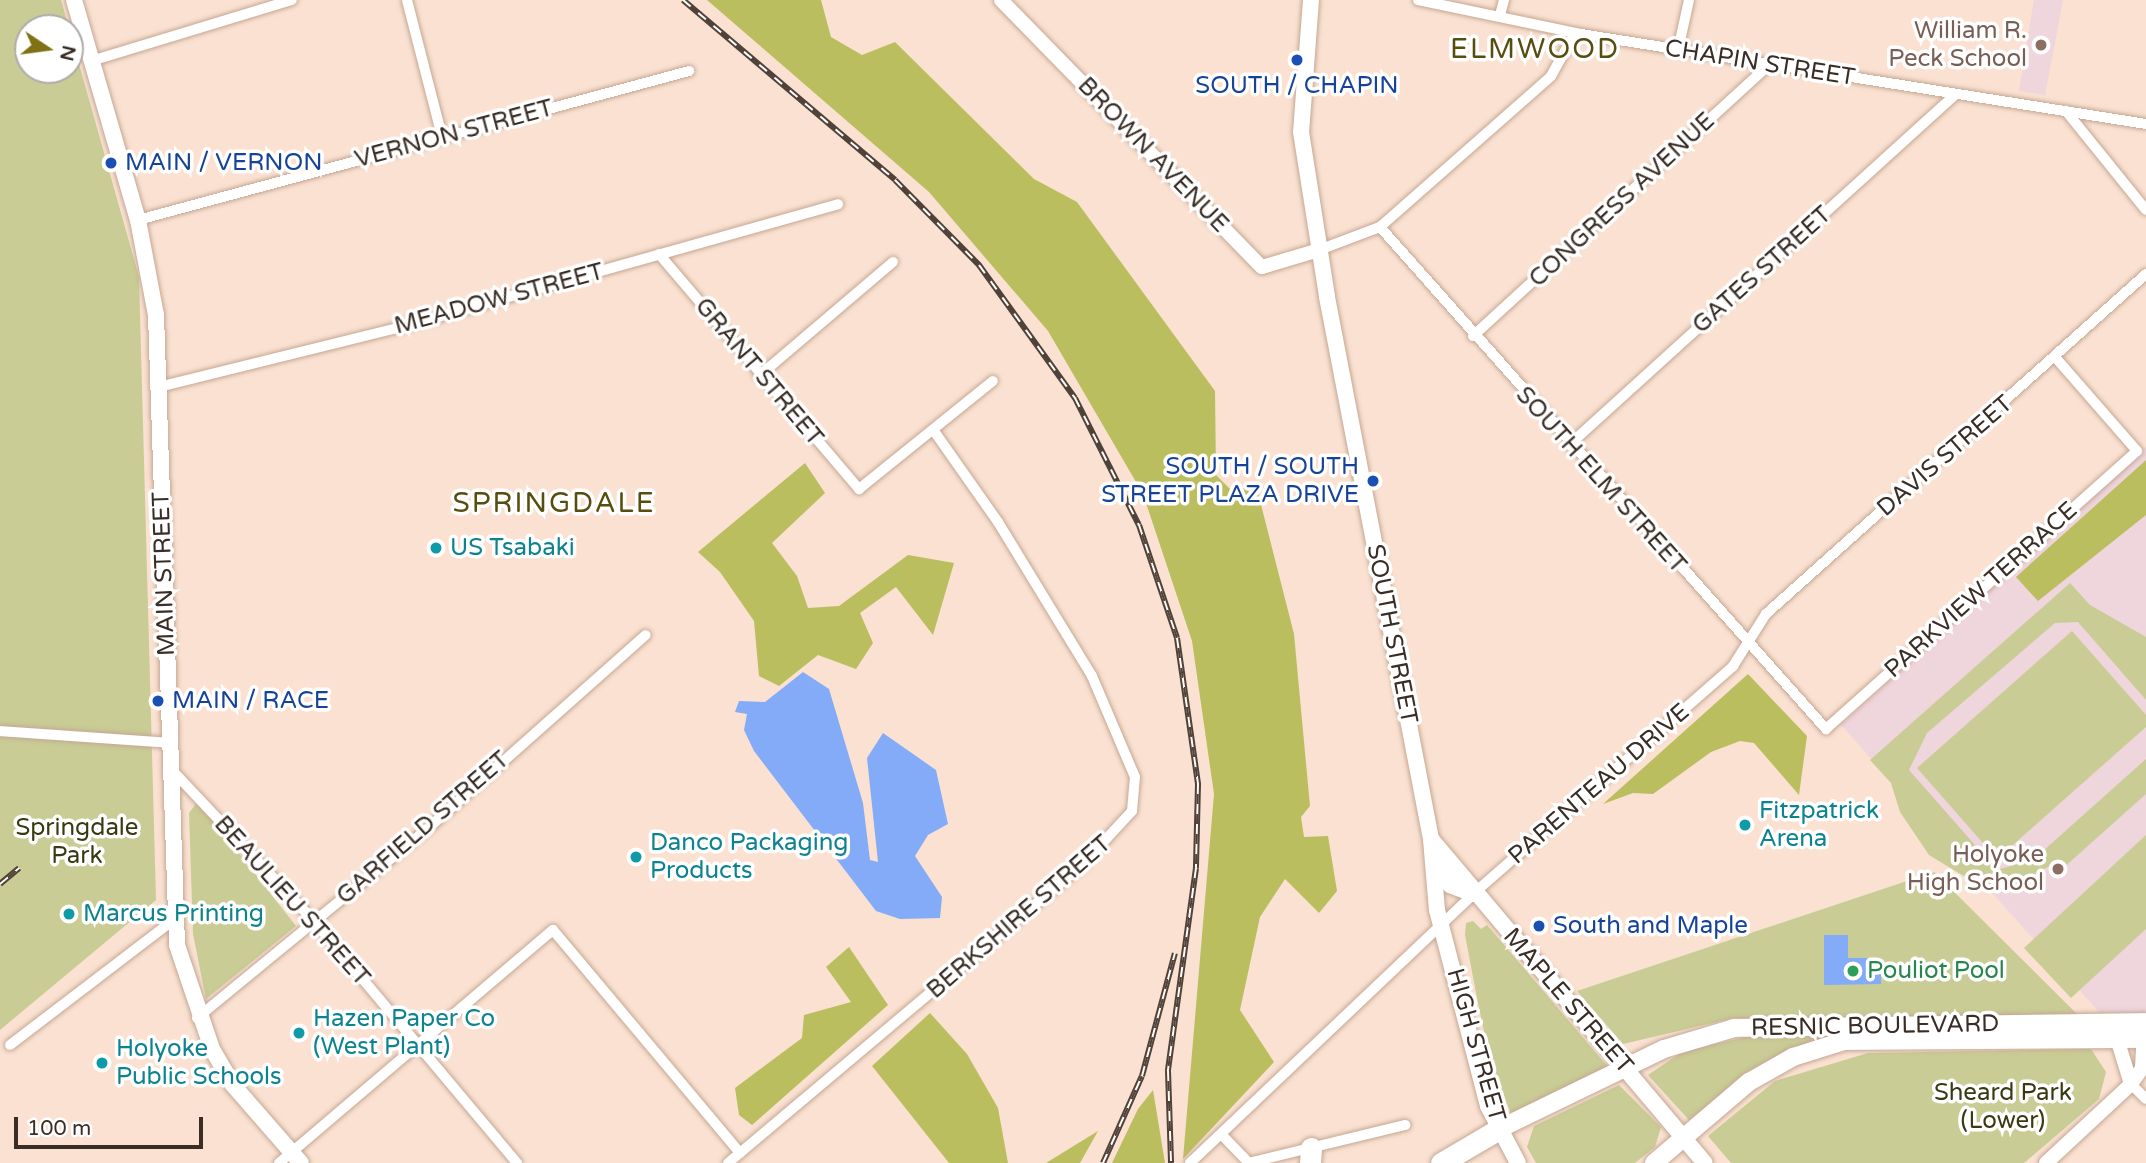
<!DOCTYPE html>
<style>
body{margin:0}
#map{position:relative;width:2146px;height:1163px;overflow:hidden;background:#fae1d1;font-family:"Varela Round",sans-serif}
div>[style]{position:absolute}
.education>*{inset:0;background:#efd5dc}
.green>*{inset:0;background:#c9cc95}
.forest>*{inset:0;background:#bbbe5f}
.water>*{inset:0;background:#83abf7}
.roads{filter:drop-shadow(0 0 2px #c5a794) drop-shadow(0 0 2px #c5a794)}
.minor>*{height:10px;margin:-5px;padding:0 5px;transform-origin:5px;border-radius:5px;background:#fff}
.tertiary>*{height:14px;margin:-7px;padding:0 7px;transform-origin:7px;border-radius:7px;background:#fff}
.secondary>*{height:16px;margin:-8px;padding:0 8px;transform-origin:8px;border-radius:8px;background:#fff}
.primary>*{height:18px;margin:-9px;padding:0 9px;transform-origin:9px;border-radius:9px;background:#fff}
.motorway>*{height:21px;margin:-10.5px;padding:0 10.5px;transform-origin:10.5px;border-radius:10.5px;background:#fff}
.rail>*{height:6px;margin-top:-3px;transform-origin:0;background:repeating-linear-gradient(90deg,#fff 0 10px,#504239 0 20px);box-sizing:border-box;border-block:2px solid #504239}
.dots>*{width:19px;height:19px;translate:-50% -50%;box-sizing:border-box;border:4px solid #fff;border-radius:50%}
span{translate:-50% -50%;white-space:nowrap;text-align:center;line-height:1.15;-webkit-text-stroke:7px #fff;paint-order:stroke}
.education-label{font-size:24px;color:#785e54}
.right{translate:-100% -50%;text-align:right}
.street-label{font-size:24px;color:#392d25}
.transit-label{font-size:24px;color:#164399}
.left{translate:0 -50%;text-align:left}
.culture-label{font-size:24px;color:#0d838f}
.park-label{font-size:24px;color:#393a11}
.leisure-label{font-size:24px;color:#27864d}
.quarter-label{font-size:28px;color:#574d0e;letter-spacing:2px}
.north{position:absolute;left:14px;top:14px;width:70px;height:70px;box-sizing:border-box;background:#fff;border:2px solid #b0aba8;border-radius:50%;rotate:103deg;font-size:19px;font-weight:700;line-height:28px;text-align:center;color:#392d25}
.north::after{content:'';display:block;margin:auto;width:24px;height:32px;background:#807214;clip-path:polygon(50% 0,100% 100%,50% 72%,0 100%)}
.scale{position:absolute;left:14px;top:1117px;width:189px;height:32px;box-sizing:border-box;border:4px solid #392d25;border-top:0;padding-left:9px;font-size:21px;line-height:24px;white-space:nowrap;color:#392d25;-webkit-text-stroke:5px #fff;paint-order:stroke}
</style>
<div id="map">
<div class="education">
<div style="clip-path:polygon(2034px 0,2063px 0,2045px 95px,2019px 91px)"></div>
<div style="clip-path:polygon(2146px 447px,2146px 1013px,2100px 1013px,1841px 725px)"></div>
</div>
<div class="green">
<div style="clip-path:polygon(0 0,61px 0,69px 28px,28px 28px,28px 70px,70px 70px,70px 32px,139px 277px,156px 900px,0 1030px)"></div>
<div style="clip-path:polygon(2070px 583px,2090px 605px,2146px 637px,2146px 700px,2078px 622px,2055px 623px,1927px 733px,1909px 770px,1997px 870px,2034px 859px,2146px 759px,2146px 794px,2062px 869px,2055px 863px,2012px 887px,1977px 884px,1929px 855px,1900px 812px,1891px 783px,1870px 760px)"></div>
<div style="clip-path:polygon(2072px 631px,2146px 715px,2146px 727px,1997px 859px,1917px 768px)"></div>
<div style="clip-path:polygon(198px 801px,296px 926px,206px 999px,193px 934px,189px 813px)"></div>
<div style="clip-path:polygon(2146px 835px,2146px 929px,2071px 998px,2024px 948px)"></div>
<div style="clip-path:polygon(1934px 872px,2079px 1016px,1734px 1018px,1623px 1044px,1577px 991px)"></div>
<div style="clip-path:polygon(1473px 921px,1481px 929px,1487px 925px,1609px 1068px,1512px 1116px,1491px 1065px,1477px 998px,1465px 935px,1466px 923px)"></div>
<div style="clip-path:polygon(1754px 1035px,1824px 1037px,1736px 1084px,1689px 1120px,1648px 1075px,1682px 1052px)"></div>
<div style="clip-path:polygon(2091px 1049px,2106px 1072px,2099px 1099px,2024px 1163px,1731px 1163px,1708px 1136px,1775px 1081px,1868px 1053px)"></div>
<div style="clip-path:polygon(1619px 1085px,1661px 1127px,1655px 1147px,1635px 1163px,1536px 1163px,1527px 1147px,1534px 1126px)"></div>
</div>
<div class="forest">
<div style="clip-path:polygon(707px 0,821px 0,831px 37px,862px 55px,895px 42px,1034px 179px,1077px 202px,1215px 391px,1216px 475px,1232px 491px,1256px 485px,1294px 634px,1310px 806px,1301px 817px,1304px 837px,1328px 836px,1337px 891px,1319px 913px,1285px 879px,1260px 917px,1240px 1010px,1274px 1062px,1183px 1159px,1214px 794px,1192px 641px,1143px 494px,1048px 331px,929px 192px)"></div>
<div style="clip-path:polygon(2146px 460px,2146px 515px,2038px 601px,2016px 577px)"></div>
<div style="clip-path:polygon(805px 463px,825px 493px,772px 543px,797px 576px,808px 608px,839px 606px,908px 555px,954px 563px,933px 635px,896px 587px,860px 613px,873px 643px,856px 669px,818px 655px,779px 686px,759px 676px,754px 621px,720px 572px,698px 552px)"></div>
<div style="clip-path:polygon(1748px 674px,1807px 736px,1799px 795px,1754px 743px,1740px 741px,1711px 752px,1653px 794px,1633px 793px,1603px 804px)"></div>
<div style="clip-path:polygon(849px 947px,888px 1005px,752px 1125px,739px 1115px,735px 1088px,802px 1038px,804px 1015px,851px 1002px,826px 967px)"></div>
<div style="clip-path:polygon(930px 1013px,967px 1054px,998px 1108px,1008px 1163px,949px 1163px,872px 1066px)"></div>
<div style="clip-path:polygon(1153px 1090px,1165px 1163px,1112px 1163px,1138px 1109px)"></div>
<div style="clip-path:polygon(1098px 1131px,1080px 1163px,1046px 1163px)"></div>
</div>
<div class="water">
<div style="clip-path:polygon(803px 672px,829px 689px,863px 803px,870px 860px,878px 862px,867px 758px,883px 733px,936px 770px,948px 824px,928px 835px,915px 856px,942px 897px,940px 918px,900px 919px,876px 911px,754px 751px,744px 730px,747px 714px,735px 712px,739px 701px,765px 702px)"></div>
<div style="clip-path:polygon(1824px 935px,1848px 935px,1848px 958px,1881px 958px,1881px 984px,1824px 985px)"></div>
</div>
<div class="roads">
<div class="minor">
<div style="left:407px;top:0;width:140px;rotate:75.6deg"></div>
<div style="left:1418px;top:0;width:167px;rotate:11.8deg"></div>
<div style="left:1581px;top:34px;width:572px;rotate:9.05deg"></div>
<div style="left:1500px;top:15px;width:16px;rotate:-75deg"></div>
<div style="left:1678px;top:50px;width:51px;rotate:-77.6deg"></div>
<div style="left:91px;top:61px;width:210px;rotate:-16.9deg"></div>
<div style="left:2066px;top:111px;width:127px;rotate:51.1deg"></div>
<div style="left:138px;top:220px;width:571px;rotate:-15.13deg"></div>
<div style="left:1380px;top:227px;width:672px;rotate:48.38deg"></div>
<div style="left:1826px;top:729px;width:417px;rotate:-41.8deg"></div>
<div style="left:2137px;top:451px;width:123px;rotate:-131.1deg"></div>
<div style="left:1319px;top:250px;width:65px;rotate:-20.7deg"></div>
<div style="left:1380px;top:227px;width:228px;rotate:-41.4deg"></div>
<div style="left:1551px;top:76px;width:49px;rotate:-60.8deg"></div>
<div style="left:659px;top:254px;width:309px;rotate:49.6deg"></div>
<div style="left:859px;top:489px;width:172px;rotate:-38.9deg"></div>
<div style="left:1473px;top:336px;width:403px;rotate:-42.5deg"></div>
<div style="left:759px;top:376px;width:176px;rotate:-40.4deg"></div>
<div style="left:159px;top:387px;width:253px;rotate:-13.9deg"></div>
<div style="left:405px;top:326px;width:450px;rotate:-15.7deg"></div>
<div style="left:1569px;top:445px;width:522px;rotate:-42.21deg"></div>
<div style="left:0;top:731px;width:171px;rotate:4deg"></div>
<div style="left:172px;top:770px;width:207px;rotate:46.8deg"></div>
<div style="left:314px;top:921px;width:316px;rotate:50deg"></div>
<div style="left:197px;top:1018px;width:295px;rotate:-39.4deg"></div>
<div style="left:425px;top:831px;width:295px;rotate:-41.6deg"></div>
<div style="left:10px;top:1045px;width:208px;rotate:-37.4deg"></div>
<div style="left:2131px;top:1084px;width:21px;rotate:45deg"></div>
<div style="left:1221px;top:1134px;width:40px;rotate:46deg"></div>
<div style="left:279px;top:1163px;width:360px;rotate:-40.4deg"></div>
<div style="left:553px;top:930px;width:291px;rotate:50deg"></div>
<div style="left:728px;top:1163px;width:464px;rotate:-40.1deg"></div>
<div style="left:1083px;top:864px;width:72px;rotate:-47.2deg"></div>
<div style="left:1132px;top:811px;width:34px;rotate:-85deg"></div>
<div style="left:1135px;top:777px;width:110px;rotate:-113.1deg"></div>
<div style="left:1092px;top:676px;width:180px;rotate:-121.4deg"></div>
<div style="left:998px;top:522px;width:111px;rotate:-125.1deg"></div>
<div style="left:1190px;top:1163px;width:390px;rotate:-43.5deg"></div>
<div style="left:1473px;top:894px;width:346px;rotate:-41.2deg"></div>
<div style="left:1733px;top:666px;width:62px;rotate:-57.6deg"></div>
<div style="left:1766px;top:614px;width:510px;rotate:-41.82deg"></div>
<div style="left:1248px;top:1163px;width:162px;rotate:-13.6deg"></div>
</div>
<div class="tertiary">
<div style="left:1001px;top:0;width:373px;rotate:45.7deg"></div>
<div style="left:1262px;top:267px;width:59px;rotate:-16.6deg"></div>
<div style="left:2114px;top:1029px;width:58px;rotate:72.8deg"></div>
<div style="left:2046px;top:1163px;width:116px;rotate:-42.9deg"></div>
<div style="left:2131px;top:1084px;width:19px;rotate:-55deg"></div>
<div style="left:2142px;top:1068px;width:38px;rotate:-87deg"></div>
</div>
<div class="secondary">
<div style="left:74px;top:0;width:229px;rotate:73.8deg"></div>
<div style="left:138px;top:220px;width:97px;rotate:79.3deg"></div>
<div style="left:156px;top:315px;width:630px;rotate:88.09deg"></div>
<div style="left:177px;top:945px;width:110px;rotate:71.4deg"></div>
<div style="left:212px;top:1049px;width:42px;rotate:59.7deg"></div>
<div style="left:233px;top:1085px;width:103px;rotate:48.9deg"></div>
<div style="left:1311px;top:0;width:132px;rotate:94.3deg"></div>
<div style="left:1301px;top:132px;width:167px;rotate:81deg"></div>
<div style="left:1327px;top:297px;width:552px;rotate:79.14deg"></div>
<div style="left:1431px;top:839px;width:71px;rotate:85.2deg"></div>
<div style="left:1437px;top:910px;width:203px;rotate:75.4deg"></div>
<div style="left:1488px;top:1106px;width:64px;rotate:62.2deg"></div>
<div style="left:1431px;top:839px;width:424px;rotate:49.8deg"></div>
<div style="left:1435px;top:855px;width:34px;rotate:63deg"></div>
<div style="left:1450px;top:885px;width:25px;rotate:21deg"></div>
</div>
<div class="primary">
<div style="left:1499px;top:1129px;width:183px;rotate:-25.9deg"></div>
<div style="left:1664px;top:1049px;width:73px;rotate:-16.7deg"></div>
<div style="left:1734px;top:1028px;width:412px;rotate:-0.8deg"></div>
<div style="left:1654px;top:1163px;width:125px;rotate:-40.5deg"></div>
<div style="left:1749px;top:1082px;width:51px;rotate:-29.6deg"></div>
<div style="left:1793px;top:1057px;width:53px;rotate:-17.4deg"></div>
<div style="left:1844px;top:1041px;width:302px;rotate:-0.4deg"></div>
</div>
<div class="motorway">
<div style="left:1310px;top:1163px;width:15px;rotate:-86deg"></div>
<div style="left:1441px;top:1163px;width:67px;rotate:-30.4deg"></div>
</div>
</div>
<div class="rail">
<div style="left:683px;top:0;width:278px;rotate:40.3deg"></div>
<div style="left:895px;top:180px;width:120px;rotate:45.3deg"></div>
<div style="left:979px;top:265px;width:164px;rotate:54.2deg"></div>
<div style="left:1075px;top:398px;width:142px;rotate:63.3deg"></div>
<div style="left:1139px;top:525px;width:119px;rotate:71.4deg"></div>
<div style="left:1177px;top:638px;width:148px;rotate:81.8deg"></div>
<div style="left:1198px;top:784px;width:84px;rotate:91.4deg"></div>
<div style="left:1196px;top:868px;width:205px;rotate:97.9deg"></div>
<div style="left:1168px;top:1071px;width:92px;rotate:88.1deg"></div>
<div style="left:0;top:884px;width:25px;rotate:-40deg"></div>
<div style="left:1103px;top:1163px;width:95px;rotate:-65.9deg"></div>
<div style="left:1142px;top:1076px;width:127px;rotate:-75deg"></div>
</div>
<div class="dots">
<div style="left:2041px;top:45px;background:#8d6e63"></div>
<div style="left:1297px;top:60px;background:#1a4fb4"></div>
<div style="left:111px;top:163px;background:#1a4fb4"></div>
<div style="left:1373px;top:481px;background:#1a4fb4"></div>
<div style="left:436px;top:548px;background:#0f9aa8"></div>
<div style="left:158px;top:701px;background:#1a4fb4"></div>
<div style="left:1745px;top:825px;background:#0f9aa8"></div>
<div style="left:636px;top:857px;background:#0f9aa8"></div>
<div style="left:2058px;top:869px;background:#8d6e63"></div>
<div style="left:69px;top:914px;background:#0f9aa8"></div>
<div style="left:1539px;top:926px;background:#1a4fb4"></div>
<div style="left:1853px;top:971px;background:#2e9e5b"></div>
<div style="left:299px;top:1033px;background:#0f9aa8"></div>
<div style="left:102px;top:1063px;background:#0f9aa8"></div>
</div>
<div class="education-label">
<span class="right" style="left:2027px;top:45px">William R.<br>Peck School</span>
<span class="right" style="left:2044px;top:869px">Holyoke<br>High School</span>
</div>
<div class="street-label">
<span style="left:1760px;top:63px;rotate:9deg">CHAPIN STREET</span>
<span style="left:454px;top:134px;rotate:-15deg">VERNON STREET</span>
<span style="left:1153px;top:155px;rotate:46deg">BROWN AVENUE</span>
<span style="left:1622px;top:200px;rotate:-43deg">CONGRESS AVENUE</span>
<span style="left:1762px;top:270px;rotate:-42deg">GATES STREET</span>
<span style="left:499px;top:299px;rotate:-15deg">MEADOW STREET</span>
<span style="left:759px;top:372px;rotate:50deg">GRANT STREET</span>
<span style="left:1945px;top:456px;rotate:-41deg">DAVIS STREET</span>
<span style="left:1601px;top:480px;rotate:48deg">SOUTH ELM STREET</span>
<span style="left:164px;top:574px;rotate:-92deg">MAIN STREET</span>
<span style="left:1981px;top:590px;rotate:-42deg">PARKVIEW TERRACE</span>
<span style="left:1392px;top:634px;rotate:79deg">SOUTH STREET</span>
<span style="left:1599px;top:784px;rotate:-41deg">PARENTEAU DRIVE</span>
<span style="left:423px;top:828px;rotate:-41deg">GARFIELD STREET</span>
<span style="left:292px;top:901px;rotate:48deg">BEAULIEU STREET</span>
<span style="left:1019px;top:917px;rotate:-41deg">BERKSHIRE STREET</span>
<span style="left:1568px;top:1001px;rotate:49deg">MAPLE STREET</span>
<span style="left:1875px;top:1026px;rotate:-1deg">RESNIC BOULEVARD</span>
<span style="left:1476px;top:1045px;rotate:74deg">HIGH STREET</span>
</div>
<div class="transit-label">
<span style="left:1297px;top:86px">SOUTH / CHAPIN</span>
<span class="left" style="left:125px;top:163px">MAIN / VERNON</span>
<span class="right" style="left:1359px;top:481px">SOUTH / SOUTH<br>STREET PLAZA DRIVE</span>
<span class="left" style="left:172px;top:701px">MAIN / RACE</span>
<span class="left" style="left:1553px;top:926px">South and Maple</span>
</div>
<div class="culture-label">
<span class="left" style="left:450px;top:548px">US Tsabaki</span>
<span class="left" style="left:1759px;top:825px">Fitzpatrick<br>Arena</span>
<span class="left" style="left:650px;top:857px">Danco Packaging<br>Products</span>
<span class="left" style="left:83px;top:914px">Marcus Printing</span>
<span class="left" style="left:313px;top:1033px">Hazen Paper Co<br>(West Plant)</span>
<span class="left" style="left:116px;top:1063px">Holyoke<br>Public Schools</span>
</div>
<div class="park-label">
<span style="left:77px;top:842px">Springdale<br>Park</span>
<span style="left:2003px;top:1107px">Sheard Park<br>(Lower)</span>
</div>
<div class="leisure-label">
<span class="left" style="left:1867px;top:971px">Pouliot Pool</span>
</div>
<div class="quarter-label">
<span style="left:1535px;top:49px">ELMWOOD</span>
<span style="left:554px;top:503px">SPRINGDALE</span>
</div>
<div class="north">N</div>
<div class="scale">100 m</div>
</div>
